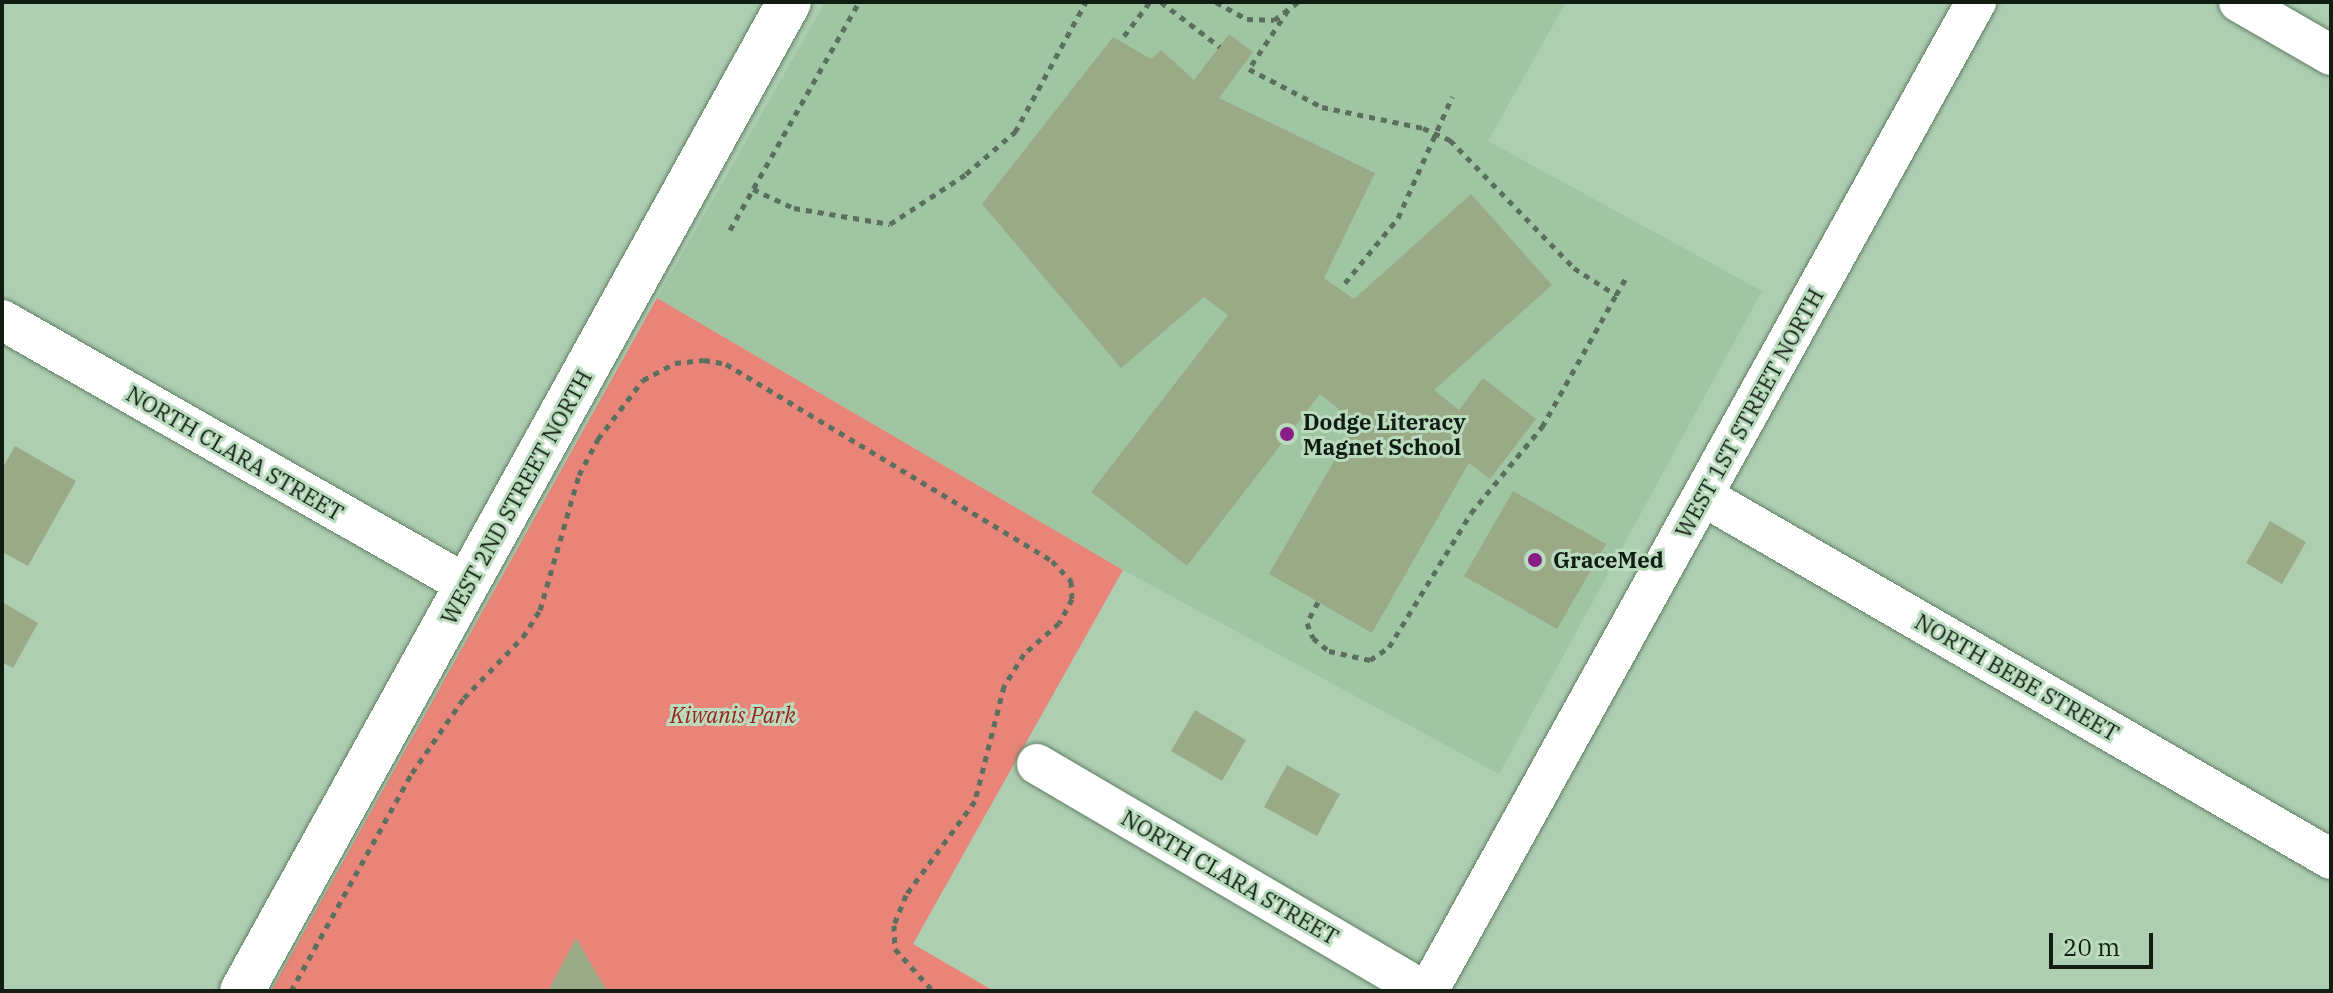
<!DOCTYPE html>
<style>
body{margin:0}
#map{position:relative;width:2333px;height:993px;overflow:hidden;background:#aeceb2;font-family:"IBM Plex Serif",serif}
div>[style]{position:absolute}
.built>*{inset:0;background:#9fc5a3}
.green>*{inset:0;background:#e98578}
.building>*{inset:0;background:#9aaa87}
.path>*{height:5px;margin-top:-2.5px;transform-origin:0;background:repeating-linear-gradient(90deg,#5a6f5d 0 6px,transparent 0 12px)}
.roads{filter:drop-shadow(0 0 2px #5f7d63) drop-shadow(0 0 2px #5f7d63)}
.minor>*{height:40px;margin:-20px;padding:0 20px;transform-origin:20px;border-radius:20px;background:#fff}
.tertiary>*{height:44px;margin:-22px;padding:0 22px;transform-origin:22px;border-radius:22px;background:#fff}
.dots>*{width:22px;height:22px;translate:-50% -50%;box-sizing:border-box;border:4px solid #bbdbbe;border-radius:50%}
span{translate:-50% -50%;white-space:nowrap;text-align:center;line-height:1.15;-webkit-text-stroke:6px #bbdbbe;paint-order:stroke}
.street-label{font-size:22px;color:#111d13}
.poi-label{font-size:22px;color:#111d13;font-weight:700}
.left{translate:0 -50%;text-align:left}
.park-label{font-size:22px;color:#98231d;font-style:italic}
.frame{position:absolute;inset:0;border:4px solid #111d13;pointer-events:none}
.scale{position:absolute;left:2049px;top:933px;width:104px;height:36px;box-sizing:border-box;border:4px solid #111d13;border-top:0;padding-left:10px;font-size:24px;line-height:28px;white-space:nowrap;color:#111d13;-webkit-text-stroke:6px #bbdbbe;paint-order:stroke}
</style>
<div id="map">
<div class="built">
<div style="clip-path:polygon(825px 2px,1566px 2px,1488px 141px,1762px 291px,1499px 774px,1123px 570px,657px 298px)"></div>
</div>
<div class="green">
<div style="clip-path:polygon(657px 298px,1123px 570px,913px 944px,994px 991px,271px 991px)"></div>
</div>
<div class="building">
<div style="clip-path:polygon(1229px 34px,1253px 52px,1219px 98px,1375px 173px,1324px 278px,1354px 299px,1471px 194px,1552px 285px,1434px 390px,1459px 410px,1483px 378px,1536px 419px,1490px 479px,1469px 463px,1372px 633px,1269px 574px,1356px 423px,1320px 394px,1187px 566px,1091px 492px,1228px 315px,1204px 297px,1121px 368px,982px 204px,1113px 37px,1151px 59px,1161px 50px,1194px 80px)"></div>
<div style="clip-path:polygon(15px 446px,76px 481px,28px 566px,2px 552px,2px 469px)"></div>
<div style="clip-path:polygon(1513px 491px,1606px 544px,1557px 629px,1464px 576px)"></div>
<div style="clip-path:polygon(2270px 521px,2306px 542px,2282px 584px,2246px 563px)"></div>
<div style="clip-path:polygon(2px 602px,38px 623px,13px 668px,2px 662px)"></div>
<div style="clip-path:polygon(1195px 710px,1246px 740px,1222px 781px,1171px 751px)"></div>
<div style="clip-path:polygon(1287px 765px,1340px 794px,1317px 836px,1264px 807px)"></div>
<div style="clip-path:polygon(576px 938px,607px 991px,548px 991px)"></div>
</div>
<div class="path">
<div style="left:1161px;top:2px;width:74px;rotate:37.3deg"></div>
<div style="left:1216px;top:2px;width:35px;rotate:29deg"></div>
<div style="left:1247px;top:19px;width:27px;rotate:2deg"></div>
<div style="left:1274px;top:20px;width:30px;rotate:-37deg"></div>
<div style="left:1288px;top:10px;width:71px;rotate:123.5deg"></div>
<div style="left:1249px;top:69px;width:82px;rotate:27.5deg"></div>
<div style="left:1322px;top:107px;width:103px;rotate:11.7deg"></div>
<div style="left:1423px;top:128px;width:30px;rotate:24deg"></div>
<div style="left:1450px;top:140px;width:178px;rotate:45.9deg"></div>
<div style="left:1574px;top:268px;width:50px;rotate:32.7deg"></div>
<div style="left:1616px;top:295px;width:20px;rotate:-60deg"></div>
<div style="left:1124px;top:36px;width:43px;rotate:-52.6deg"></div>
<div style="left:753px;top:189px;width:45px;rotate:24.9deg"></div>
<div style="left:794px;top:208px;width:97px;rotate:9.5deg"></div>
<div style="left:890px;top:224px;width:91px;rotate:-33.3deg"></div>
<div style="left:966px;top:174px;width:65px;rotate:-40.6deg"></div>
<div style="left:1015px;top:132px;width:148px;rotate:-61.4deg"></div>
<div style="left:730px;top:230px;width:262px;rotate:-60.5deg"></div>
<div style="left:1345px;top:283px;width:84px;rotate:-50.8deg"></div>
<div style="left:1398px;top:218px;width:133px;rotate:-65.9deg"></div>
<div style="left:1318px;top:602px;width:24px;rotate:118deg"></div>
<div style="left:1307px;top:623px;width:16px;rotate:68deg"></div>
<div style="left:1313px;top:638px;width:21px;rotate:39deg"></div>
<div style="left:1329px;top:651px;width:42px;rotate:12.4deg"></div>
<div style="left:1370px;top:660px;width:23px;rotate:-34deg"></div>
<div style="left:1389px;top:647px;width:157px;rotate:-58.5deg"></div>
<div style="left:1471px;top:513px;width:112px;rotate:-50.5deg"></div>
<div style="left:1542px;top:427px;width:151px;rotate:-60.7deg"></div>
<div style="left:291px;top:991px;width:249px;rotate:-61deg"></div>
<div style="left:412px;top:773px;width:91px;rotate:-55.3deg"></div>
<div style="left:464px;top:698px;width:85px;rotate:-46deg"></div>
<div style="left:523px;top:637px;width:32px;rotate:-58deg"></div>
<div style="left:540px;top:610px;width:141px;rotate:-73.9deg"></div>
<div style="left:579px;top:475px;width:41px;rotate:-62.2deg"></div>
<div style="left:598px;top:439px;width:74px;rotate:-52.7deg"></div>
<div style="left:643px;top:380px;width:36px;rotate:-28deg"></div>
<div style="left:675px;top:363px;width:29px;rotate:-6deg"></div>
<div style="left:704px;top:360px;width:22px;rotate:10deg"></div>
<div style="left:726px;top:364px;width:381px;rotate:31.1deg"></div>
<div style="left:1052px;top:561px;width:28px;rotate:46deg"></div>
<div style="left:1071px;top:581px;width:18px;rotate:87deg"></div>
<div style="left:1072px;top:599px;width:27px;rotate:118deg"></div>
<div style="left:1059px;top:623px;width:47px;rotate:138.5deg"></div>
<div style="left:1024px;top:654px;width:38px;rotate:122deg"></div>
<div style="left:1004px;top:686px;width:119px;rotate:104.2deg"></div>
<div style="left:975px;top:801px;width:117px;rotate:126.3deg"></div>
<div style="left:906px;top:895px;width:32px;rotate:112deg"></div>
<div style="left:894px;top:925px;width:24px;rotate:88deg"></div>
<div style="left:895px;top:949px;width:57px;rotate:47.9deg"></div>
</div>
<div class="roads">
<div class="minor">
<div style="left:2239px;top:2px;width:106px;rotate:29.9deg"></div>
<div style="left:2px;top:320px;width:535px;rotate:29.68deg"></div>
<div style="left:1703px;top:496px;width:725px;rotate:30.03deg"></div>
<div style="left:1037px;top:764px;width:449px;rotate:30.4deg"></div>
<div style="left:1428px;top:991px;width:1131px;rotate:-61.01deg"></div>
</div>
<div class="tertiary">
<div style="left:242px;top:991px;width:1130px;rotate:-61.05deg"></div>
</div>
</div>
<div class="dots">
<div style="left:1287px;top:434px;background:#871f87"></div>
<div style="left:1535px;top:560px;background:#871f87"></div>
</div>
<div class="street-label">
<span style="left:1749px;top:413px;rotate:-61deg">WEST 1ST STREET NORTH</span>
<span style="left:235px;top:453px;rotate:30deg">NORTH CLARA STREET</span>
<span style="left:516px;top:497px;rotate:-61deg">WEST 2ND STREET NORTH</span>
<span style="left:2017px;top:677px;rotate:30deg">NORTH BEBE STREET</span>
<span style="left:1230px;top:877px;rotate:30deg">NORTH CLARA STREET</span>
</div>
<div class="poi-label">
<span class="left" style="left:1303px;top:434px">Dodge Literacy<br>Magnet School</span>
<span class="left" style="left:1553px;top:560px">GraceMed</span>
</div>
<div class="park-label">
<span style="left:733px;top:715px">Kiwanis Park</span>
</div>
<div class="frame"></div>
<div class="scale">20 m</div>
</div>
